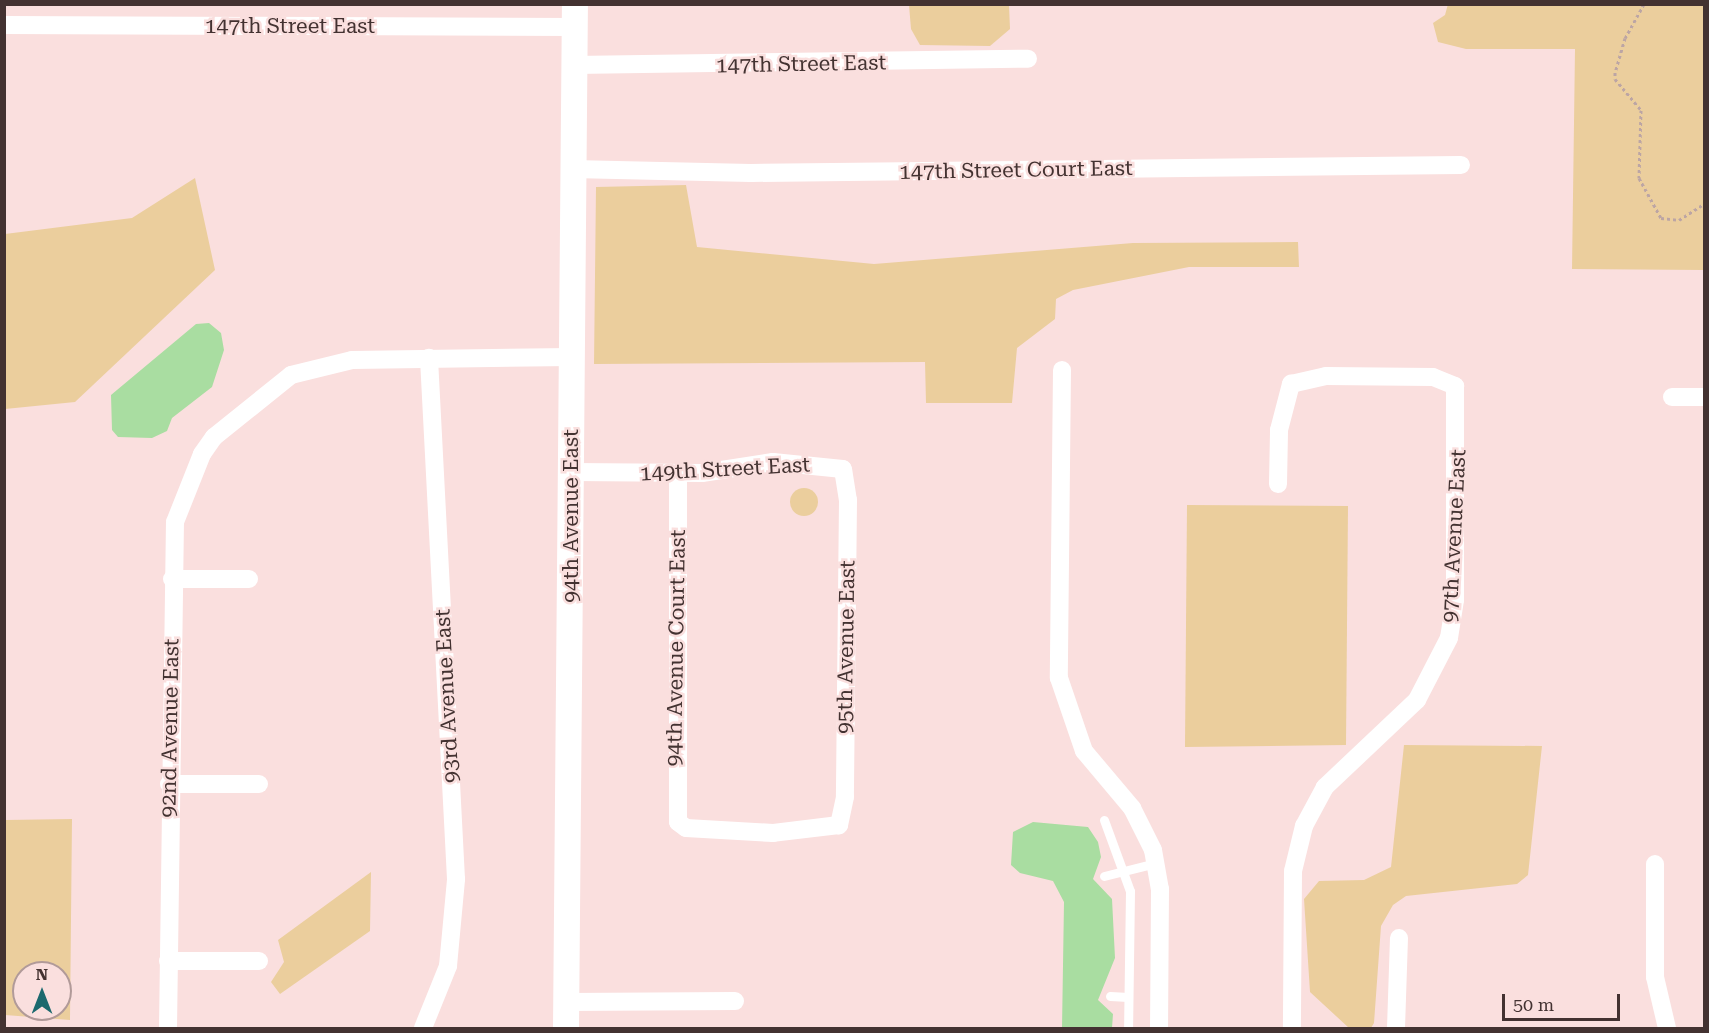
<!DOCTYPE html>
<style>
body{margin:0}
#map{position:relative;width:1709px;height:1033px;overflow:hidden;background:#fadfde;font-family:"Roboto Serif",serif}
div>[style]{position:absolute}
.green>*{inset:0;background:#ebce9d}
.round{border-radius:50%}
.water>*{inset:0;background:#a9dda1}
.path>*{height:3px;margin-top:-1.5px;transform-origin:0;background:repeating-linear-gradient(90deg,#bca5a4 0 3px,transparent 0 6px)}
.service>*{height:9px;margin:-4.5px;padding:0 4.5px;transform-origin:4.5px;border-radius:4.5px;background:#fff}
.minor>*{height:18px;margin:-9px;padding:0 9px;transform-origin:9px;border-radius:9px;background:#fff}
.secondary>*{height:26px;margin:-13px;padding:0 13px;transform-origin:13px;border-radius:13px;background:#fff}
span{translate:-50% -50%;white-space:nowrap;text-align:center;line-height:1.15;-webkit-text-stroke:5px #fadfde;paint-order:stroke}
.street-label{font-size:21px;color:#433231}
.frame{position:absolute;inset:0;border:6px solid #433231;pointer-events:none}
.north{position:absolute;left:12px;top:961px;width:60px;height:60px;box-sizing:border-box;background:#fadfde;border:2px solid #b19a99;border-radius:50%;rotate:0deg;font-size:16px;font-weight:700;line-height:24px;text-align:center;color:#433231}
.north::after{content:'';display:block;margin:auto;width:21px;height:27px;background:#1c696e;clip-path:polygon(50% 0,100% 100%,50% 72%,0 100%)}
.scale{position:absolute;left:1502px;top:994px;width:118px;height:27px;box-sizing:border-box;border:3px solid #433231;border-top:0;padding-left:8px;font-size:18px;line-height:21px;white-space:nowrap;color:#433231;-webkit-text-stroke:4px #fadfde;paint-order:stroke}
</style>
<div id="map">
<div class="green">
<div style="clip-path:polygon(1448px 4px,1704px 5px,1704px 270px,1572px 269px,1575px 49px,1466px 49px,1438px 42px,1433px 23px,1445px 15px)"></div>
<div style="clip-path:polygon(909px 5px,1009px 5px,1010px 29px,990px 46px,920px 45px,911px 29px)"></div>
<div style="clip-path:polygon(195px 178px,215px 270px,75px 402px,5px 409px,5px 234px,132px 218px)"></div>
<div style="clip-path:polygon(686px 185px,697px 247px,874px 264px,1133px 243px,1298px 242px,1299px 267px,1189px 267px,1073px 290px,1056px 299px,1055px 319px,1017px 348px,1012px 403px,926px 403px,925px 362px,594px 364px,596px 187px)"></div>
<div class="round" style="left:790px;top:488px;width:28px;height:28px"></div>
<div style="clip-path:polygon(1187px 505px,1348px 506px,1346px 745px,1185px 747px)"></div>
<div style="clip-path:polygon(1404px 745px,1542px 746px,1528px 875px,1517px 884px,1406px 896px,1393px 905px,1381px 926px,1374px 1023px,1371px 1028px,1349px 1028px,1310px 992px,1304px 899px,1319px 881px,1364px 880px,1391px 867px)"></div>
<div style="clip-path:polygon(evenodd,72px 819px,70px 1020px,5px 1015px,5px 820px,72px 819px,24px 973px,60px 973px,60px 1009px,24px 1009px,24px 973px)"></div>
<div style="clip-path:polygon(371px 872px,370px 931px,280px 994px,271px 982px,284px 962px,278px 940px)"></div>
</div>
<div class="water">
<div style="clip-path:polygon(209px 323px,221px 333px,224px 350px,212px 387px,172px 418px,167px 431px,152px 438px,118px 437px,112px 430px,111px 395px,196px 324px)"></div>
<div style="clip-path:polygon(1033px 822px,1088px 827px,1098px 842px,1101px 857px,1093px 879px,1112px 899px,1115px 958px,1098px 1000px,1113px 1014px,1112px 1028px,1062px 1028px,1064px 902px,1053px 881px,1020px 873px,1011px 865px,1013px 832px)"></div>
</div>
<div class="path">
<div style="left:1644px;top:4px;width:39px;rotate:119deg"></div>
<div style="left:1625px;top:38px;width:35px;rotate:106deg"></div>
<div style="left:1615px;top:72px;width:7px;rotate:90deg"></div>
<div style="left:1615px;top:79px;width:40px;rotate:50deg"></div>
<div style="left:1641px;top:110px;width:68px;rotate:91.7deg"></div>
<div style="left:1639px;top:178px;width:46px;rotate:61.2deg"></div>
<div style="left:1661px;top:218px;width:18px;rotate:6deg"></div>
<div style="left:1679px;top:220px;width:30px;rotate:-33deg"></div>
</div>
<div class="service">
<div style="left:1104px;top:820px;width:76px;rotate:69.9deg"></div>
<div style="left:1130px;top:891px;width:137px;rotate:90.8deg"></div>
<div style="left:1104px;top:876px;width:54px;rotate:-14deg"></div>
<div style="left:1110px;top:996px;width:18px;rotate:3deg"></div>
</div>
<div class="minor">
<div style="left:4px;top:25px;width:571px;rotate:0.2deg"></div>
<div style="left:574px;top:65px;width:454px;rotate:-0.8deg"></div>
<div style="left:572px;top:169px;width:179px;rotate:1.3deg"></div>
<div style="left:751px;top:173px;width:710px;rotate:-0.65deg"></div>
<div style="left:1062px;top:370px;width:308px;rotate:90.6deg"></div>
<div style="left:1059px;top:678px;width:77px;rotate:71.1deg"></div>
<div style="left:1084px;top:751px;width:75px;rotate:49.9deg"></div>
<div style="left:1132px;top:808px;width:47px;rotate:63.4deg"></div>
<div style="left:1153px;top:850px;width:40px;rotate:80deg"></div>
<div style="left:1160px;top:889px;width:139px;rotate:90.4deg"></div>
<div style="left:1672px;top:397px;width:32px"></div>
<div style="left:572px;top:472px;width:130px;rotate:0.4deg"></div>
<div style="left:702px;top:473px;width:72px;rotate:-8.8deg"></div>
<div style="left:773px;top:462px;width:70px;rotate:5.7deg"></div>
<div style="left:843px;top:469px;width:31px;rotate:81deg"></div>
<div style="left:848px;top:500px;width:297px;rotate:90.6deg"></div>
<div style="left:845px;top:797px;width:29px;rotate:102deg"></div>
<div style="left:839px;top:825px;width:66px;rotate:173.1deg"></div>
<div style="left:773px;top:833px;width:87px;rotate:-176.7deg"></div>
<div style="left:686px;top:828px;width:10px;rotate:-143deg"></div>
<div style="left:678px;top:822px;width:348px;rotate:-90deg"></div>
<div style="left:1278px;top:484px;width:54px;rotate:-88.9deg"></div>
<div style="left:1279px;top:430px;width:48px;rotate:-75.4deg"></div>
<div style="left:1291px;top:384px;width:36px;rotate:-13deg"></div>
<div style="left:1326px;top:376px;width:107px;rotate:0.5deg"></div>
<div style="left:1433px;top:377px;width:24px;rotate:22deg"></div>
<div style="left:1455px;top:386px;width:214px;rotate:90deg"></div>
<div style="left:1455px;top:600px;width:38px;rotate:99deg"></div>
<div style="left:1449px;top:638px;width:70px;rotate:117.3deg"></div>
<div style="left:1417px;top:700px;width:127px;rotate:136.6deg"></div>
<div style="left:1325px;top:787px;width:44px;rotate:118.3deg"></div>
<div style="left:1304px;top:826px;width:46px;rotate:103.7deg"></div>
<div style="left:1293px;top:871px;width:157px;rotate:90.4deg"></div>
<div style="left:172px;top:579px;width:77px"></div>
<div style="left:169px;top:784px;width:90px"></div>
<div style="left:1655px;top:864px;width:113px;rotate:90deg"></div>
<div style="left:1655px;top:977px;width:52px;rotate:76.8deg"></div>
<div style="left:168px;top:961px;width:91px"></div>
<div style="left:567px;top:1002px;width:168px;rotate:-0.3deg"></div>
<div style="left:168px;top:1028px;width:506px;rotate:-89.21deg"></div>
<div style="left:175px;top:522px;width:73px;rotate:-68.3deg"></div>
<div style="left:202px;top:454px;width:21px;rotate:-55deg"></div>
<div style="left:214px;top:437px;width:99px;rotate:-38.8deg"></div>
<div style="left:291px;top:375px;width:63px;rotate:-13.8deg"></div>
<div style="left:352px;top:360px;width:219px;rotate:-0.8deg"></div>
<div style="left:423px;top:1028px;width:67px;rotate:-68deg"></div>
<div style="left:448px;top:966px;width:87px;rotate:-84.7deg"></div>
<div style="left:456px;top:879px;width:522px;rotate:-92.97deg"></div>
<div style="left:1396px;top:1028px;width:90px;rotate:-88.1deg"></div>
</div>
<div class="secondary">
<div style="left:566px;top:1028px;width:1024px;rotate:-89.5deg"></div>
</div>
<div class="street-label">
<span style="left:290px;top:26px">147th Street East</span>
<span style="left:801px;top:64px;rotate:-1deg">147th Street East</span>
<span style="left:1016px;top:170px;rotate:-1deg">147th Street Court East</span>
<span style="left:725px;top:469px;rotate:-3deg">149th Street East</span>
<span style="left:571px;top:516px;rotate:-90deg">94th Avenue East</span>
<span style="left:1454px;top:536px;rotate:-87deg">97th Avenue East</span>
<span style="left:846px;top:647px;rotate:-89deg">95th Avenue East</span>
<span style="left:676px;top:648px;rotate:-89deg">94th Avenue Court East</span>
<span style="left:447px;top:696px;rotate:-93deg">93rd Avenue East</span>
<span style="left:170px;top:728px;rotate:-89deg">92nd Avenue East</span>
</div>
<div class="frame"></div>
<div class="north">N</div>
<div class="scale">50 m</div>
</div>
